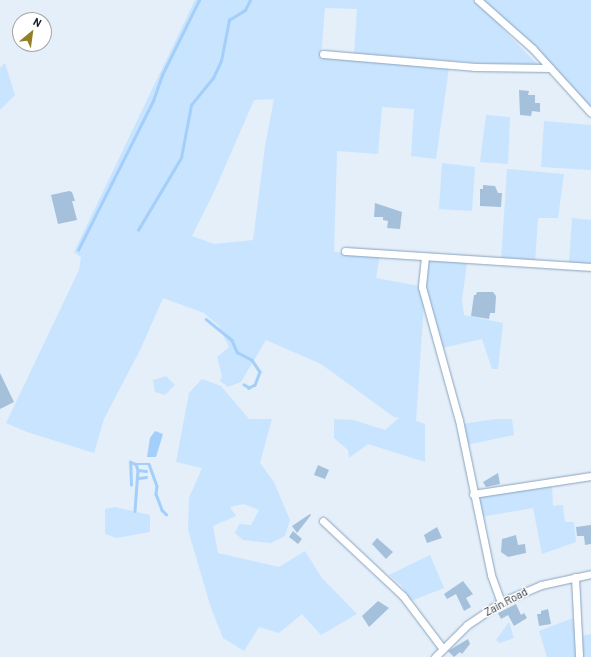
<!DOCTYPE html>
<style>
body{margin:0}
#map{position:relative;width:591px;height:657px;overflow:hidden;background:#e4effa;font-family:Barlow,sans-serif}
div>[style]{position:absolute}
.green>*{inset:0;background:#c9e4fe}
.water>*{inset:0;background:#a3cffa}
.stream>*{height:2.5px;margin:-1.25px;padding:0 1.25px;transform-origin:1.25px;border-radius:1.25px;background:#a3cffa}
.building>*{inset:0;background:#a5c0da}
.roads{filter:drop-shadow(0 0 1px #89a3bd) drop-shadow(0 0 1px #89a3bd)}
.minor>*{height:7px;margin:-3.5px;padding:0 3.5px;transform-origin:3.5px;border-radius:3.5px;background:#fff}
span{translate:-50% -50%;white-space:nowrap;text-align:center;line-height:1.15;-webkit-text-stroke:3px #fff;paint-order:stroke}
.street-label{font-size:11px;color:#17212a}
.north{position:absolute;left:12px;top:12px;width:40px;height:40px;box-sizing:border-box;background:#fff;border:1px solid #a2a6aa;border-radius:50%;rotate:29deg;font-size:11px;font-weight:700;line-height:16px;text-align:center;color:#17212a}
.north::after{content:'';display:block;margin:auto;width:14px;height:18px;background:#918028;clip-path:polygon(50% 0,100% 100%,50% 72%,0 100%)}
</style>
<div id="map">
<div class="green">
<div style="clip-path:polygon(evenodd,195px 0,591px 0,591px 108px,501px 21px,502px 28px,541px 68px,354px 53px,357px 9px,325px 8px,321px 57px,449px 68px,436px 159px,411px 156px,414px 109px,382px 107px,378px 154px,337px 151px,337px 153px,334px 252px,380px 255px,376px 278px,419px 286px,424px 303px,416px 421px,425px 424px,425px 462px,368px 444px,349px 458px,348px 450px,334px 438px,334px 419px,353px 420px,385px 430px,399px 418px,394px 417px,321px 364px,266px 340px,241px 382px,228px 387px,220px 381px,222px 376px,217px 357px,229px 347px,219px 326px,204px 313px,163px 298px,141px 348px,104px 419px,94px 453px,27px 432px,6px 423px,79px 270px,81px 257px,74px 252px,195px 0,274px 99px,265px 146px,253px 240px,214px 244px,192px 236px,214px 192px,254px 100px,274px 99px)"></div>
<div style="clip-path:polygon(5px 63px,15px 95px,0 110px,0 68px)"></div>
<div style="clip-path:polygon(486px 115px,510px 117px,508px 164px,480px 162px)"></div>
<div style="clip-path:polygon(544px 121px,591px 125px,591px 170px,541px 167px)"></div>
<div style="clip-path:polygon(442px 163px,475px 167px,472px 211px,439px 209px)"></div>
<div style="clip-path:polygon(507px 169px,564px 174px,558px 218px,538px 218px,535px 262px,501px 260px)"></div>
<div style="clip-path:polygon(572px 218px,591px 220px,591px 265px,569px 264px)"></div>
<div style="clip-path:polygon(430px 260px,467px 263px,462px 300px,464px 315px,503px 323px,498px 369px,492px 369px,482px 339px,442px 348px,426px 292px,423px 273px)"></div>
<div style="clip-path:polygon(166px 376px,175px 385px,165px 395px,155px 392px,153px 380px)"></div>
<div style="clip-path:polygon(202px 379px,221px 386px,249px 419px,272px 419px,260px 463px,274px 482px,290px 520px,285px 536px,271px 543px,243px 540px,235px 533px,239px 524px,251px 525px,259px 510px,244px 504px,230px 507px,236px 516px,213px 526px,218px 553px,279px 567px,305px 551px,322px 578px,357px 614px,321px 635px,302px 614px,279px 633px,259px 627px,244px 651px,223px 638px,211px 608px,188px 530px,189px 498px,202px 468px,176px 462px,189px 393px)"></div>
<div style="clip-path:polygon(496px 419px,512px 419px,514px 435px,466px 445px,462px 424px)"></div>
<div style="clip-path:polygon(552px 486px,553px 506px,563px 505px,565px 522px,574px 522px,576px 542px,542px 554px,533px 508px,481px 517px,475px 498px)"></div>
<div style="clip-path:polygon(115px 507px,150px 515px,150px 532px,116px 538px,105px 534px,105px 509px)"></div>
<div style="clip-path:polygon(430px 555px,444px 588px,411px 601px,401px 585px,389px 575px)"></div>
<div style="clip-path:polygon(573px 618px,577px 657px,547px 657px,539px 631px)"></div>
<div style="clip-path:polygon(509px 622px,514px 638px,500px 643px,496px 640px)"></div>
<div style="clip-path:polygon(591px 634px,591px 657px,583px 657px,581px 636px)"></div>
</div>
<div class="water">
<div style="clip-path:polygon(155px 431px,163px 434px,156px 457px,147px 457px,150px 438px)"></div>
</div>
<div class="stream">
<div style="left:138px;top:230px;width:84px;rotate:-59.2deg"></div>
<div style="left:181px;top:158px;width:54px;rotate:-79.3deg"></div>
<div style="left:191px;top:105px;width:35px;rotate:-51deg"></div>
<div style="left:213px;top:78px;width:19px;rotate:-65deg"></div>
<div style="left:221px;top:61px;width:42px;rotate:-79deg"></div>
<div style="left:229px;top:20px;width:19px;rotate:-32deg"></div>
<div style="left:245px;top:10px;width:11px;rotate:-63deg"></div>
<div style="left:78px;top:250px;width:167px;rotate:-63.3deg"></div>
<div style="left:153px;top:101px;width:28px;rotate:-71deg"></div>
<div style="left:162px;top:75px;width:84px;rotate:-63.7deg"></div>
<div style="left:206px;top:319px;width:33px;rotate:39deg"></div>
<div style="left:232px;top:340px;width:13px;rotate:67deg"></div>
<div style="left:237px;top:352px;width:17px;rotate:28deg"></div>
<div style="left:252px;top:360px;width:14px;rotate:56deg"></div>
<div style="left:260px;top:372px;width:14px;rotate:111deg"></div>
<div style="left:255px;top:385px;width:7px;rotate:153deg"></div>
<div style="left:249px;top:388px;width:6px;rotate:-149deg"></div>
<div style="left:136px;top:464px;width:13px"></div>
<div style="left:149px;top:464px;width:23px;rotate:70deg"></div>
<div style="left:157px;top:486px;width:8px;rotate:97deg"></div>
<div style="left:156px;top:494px;width:17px;rotate:69deg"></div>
<div style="left:162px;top:510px;width:6px;rotate:45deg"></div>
<div style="left:138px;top:470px;width:8px;rotate:7deg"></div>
<div style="left:139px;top:478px;width:7px;rotate:-8deg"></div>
<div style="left:131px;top:485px;width:23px;rotate:-92deg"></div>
<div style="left:130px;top:462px;width:6px;rotate:18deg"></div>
<div style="left:136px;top:464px;width:6px;rotate:72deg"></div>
<div style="left:138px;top:470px;width:41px;rotate:94.2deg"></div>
</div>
<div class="building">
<div style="clip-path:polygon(519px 90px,529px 91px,528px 95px,535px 95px,535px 103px,540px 103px,540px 112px,532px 111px,531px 116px,520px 115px)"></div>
<div style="clip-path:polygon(483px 185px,495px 186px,498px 193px,502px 193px,501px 207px,480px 206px,480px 189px,483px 189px)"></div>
<div style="clip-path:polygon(69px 191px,72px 192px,75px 201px,72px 201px,77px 220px,58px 224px,51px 195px)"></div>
<div style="clip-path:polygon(375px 203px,402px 212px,400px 229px,387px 228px,388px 221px,383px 220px,383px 217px,374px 217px)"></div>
<div style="clip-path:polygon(477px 292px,493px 292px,496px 296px,495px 313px,490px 313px,489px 319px,471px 316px,474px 295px,476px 295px)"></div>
<div style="clip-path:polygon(0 373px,14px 402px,0 409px)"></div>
<div style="clip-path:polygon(318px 465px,329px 470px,325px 479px,314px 475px)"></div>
<div style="clip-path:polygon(498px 473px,500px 484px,486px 487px,483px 482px)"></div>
<div style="clip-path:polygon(310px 514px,311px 515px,297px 533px,292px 526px)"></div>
<div style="clip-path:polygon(591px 525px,591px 544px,585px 545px,584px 536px,577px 536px,576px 527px)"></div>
<div style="clip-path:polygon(437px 527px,442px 538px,427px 543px,424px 535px)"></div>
<div style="clip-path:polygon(293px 531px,302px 539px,298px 544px,289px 537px)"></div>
<div style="clip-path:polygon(516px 535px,518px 545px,525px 544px,526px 553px,508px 557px,501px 552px,502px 539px)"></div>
<div style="clip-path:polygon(377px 538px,393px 552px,386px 559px,372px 544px)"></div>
<div style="clip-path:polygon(463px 581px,473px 594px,466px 598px,471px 607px,464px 611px,456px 594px,447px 599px,444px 594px)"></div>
<div style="clip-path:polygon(378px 601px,389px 608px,369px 627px,362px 616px)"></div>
<div style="clip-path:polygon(516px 604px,521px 615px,524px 613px,527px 618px,514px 626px,508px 615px,501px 619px,498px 613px)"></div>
<div style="clip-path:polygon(548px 609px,551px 624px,539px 626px,537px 614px,541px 614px,541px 611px)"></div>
<div style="clip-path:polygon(468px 639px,470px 644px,462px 654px,460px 652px,454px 657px,448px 651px)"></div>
</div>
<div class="roads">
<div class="minor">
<div style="left:478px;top:0;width:74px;rotate:41.7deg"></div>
<div style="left:533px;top:49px;width:86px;rotate:47.8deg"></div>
<div style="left:323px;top:54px;width:153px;rotate:4.9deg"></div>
<div style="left:475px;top:67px;width:75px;rotate:0.8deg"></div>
<div style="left:345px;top:251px;width:247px;rotate:3.7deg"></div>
<div style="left:425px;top:257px;width:30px;rotate:96deg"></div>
<div style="left:422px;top:287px;width:138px;rotate:74.5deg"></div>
<div style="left:459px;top:420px;width:158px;rotate:78.3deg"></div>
<div style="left:491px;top:575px;width:29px;rotate:70deg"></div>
<div style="left:473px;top:494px;width:119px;rotate:-8.7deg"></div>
<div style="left:323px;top:521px;width:110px;rotate:43.2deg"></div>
<div style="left:403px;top:596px;width:66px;rotate:53deg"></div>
<div style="left:575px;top:577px;width:80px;rotate:87.1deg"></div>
<div style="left:435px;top:657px;width:45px;rotate:-45deg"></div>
<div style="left:467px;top:625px;width:41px;rotate:-34.1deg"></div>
<div style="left:501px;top:602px;width:43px;rotate:-23deg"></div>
<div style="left:541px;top:585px;width:51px;rotate:-12.4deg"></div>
</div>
</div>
<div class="street-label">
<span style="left:506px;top:602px;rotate:-28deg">Zain Road</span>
</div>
<div class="north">N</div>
</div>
